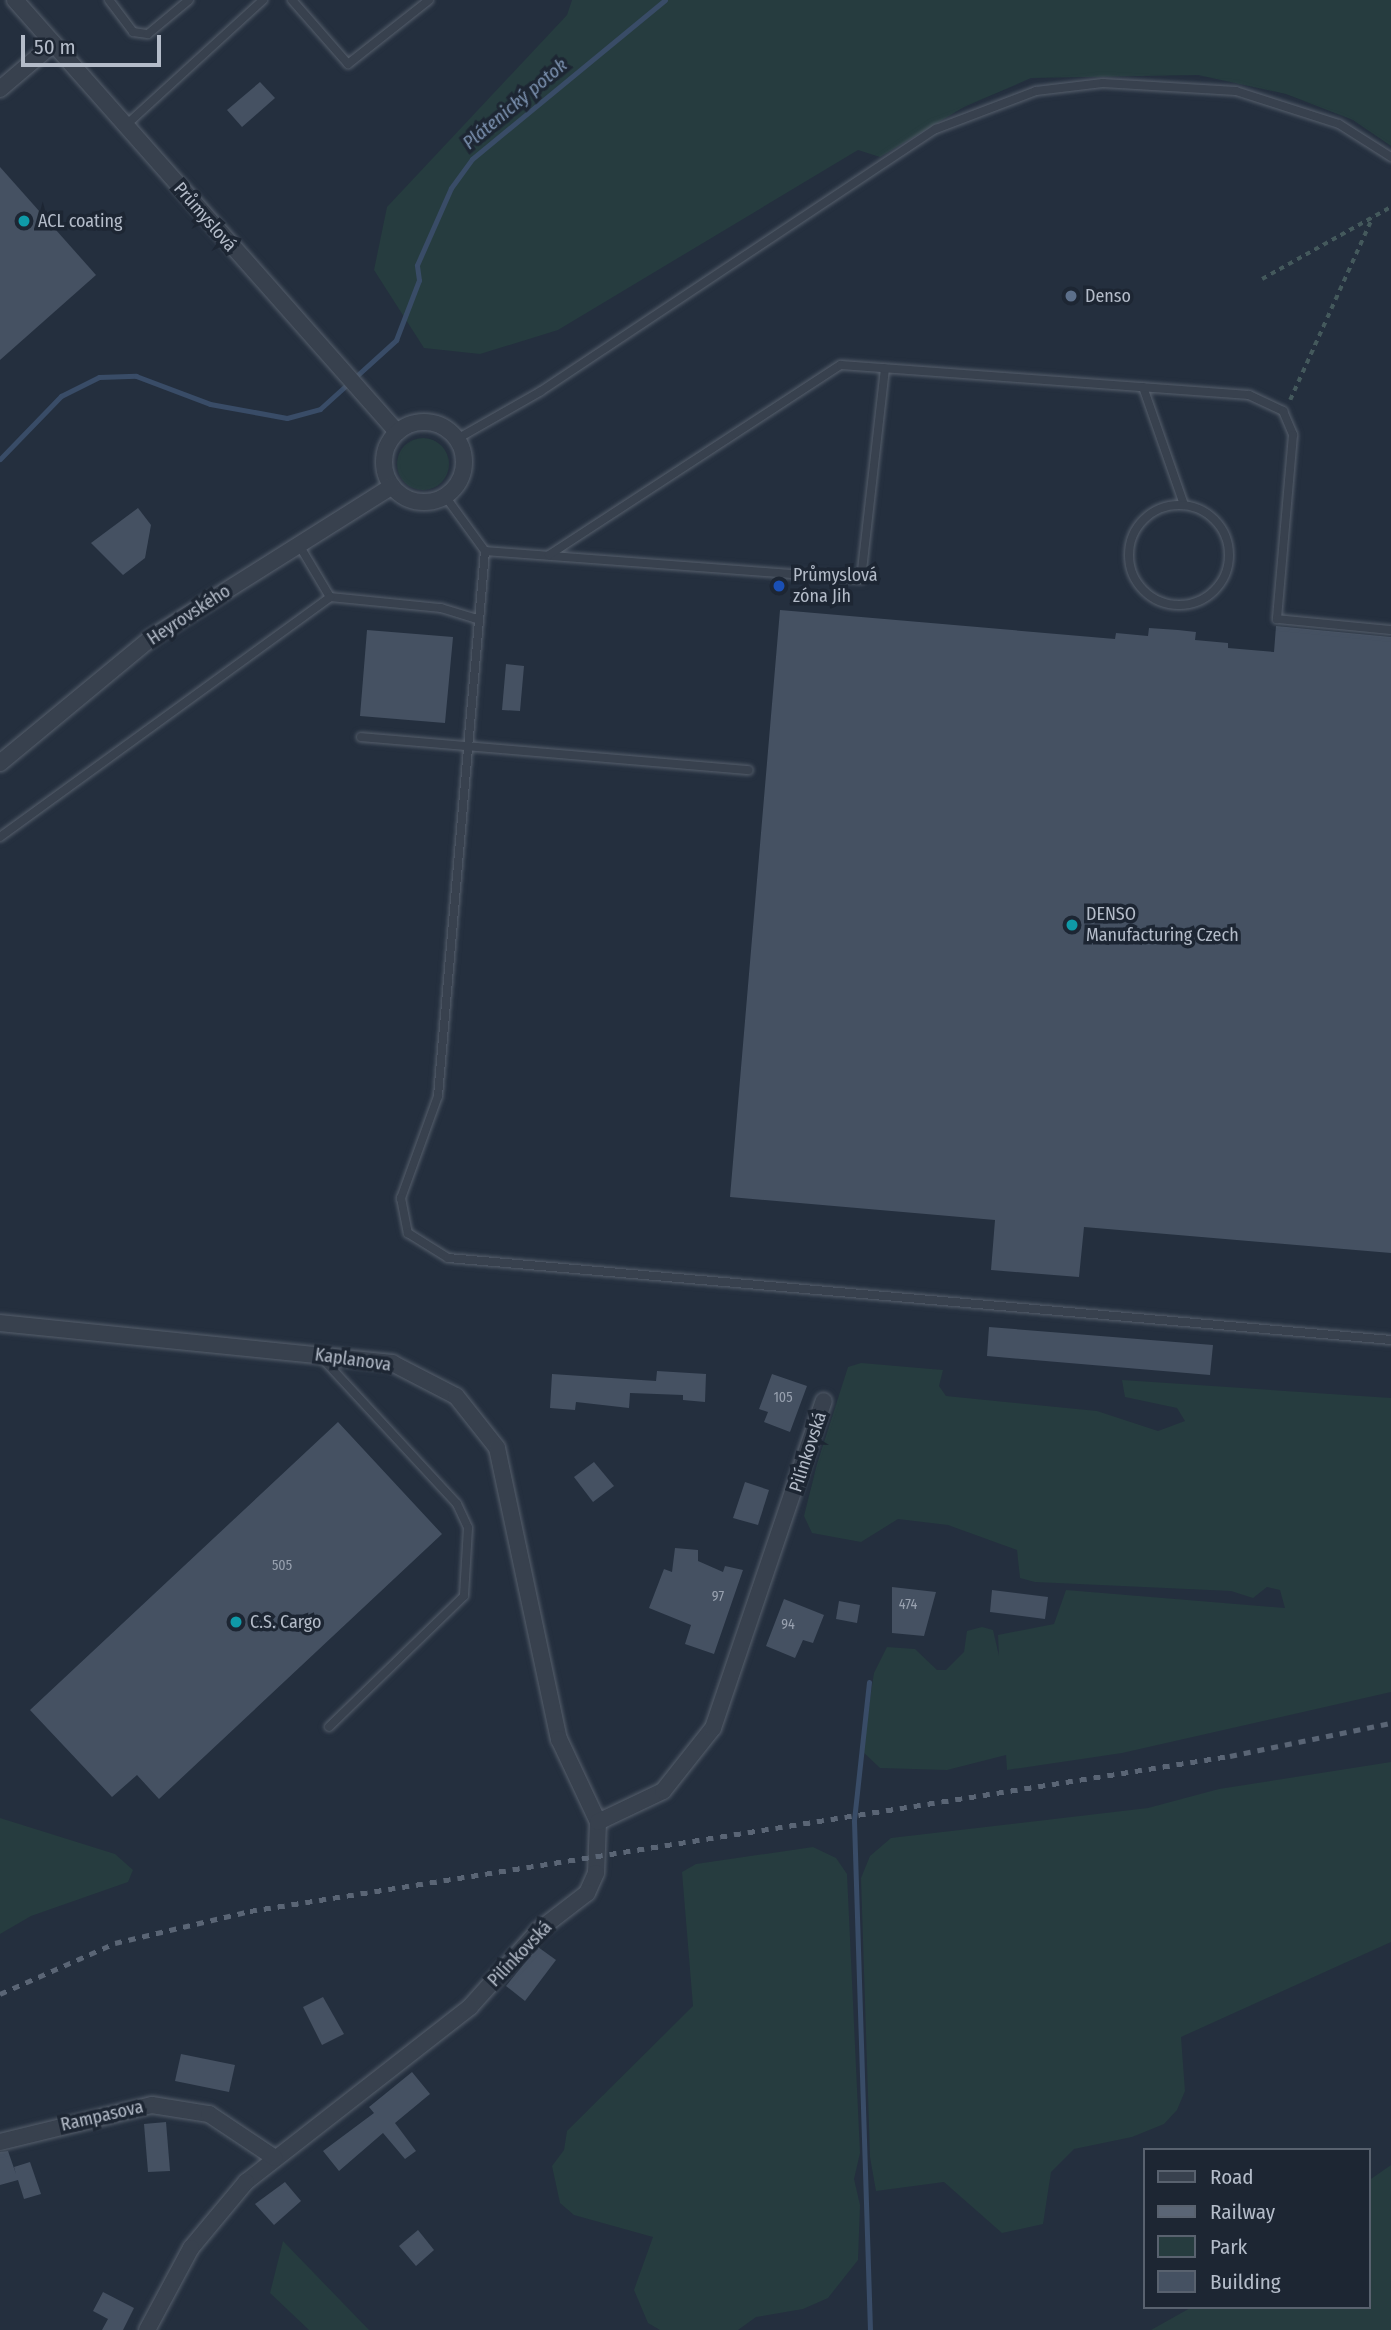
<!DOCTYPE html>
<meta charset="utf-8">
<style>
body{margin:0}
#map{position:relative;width:1391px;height:2330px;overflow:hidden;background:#242f3e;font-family:"Fira Sans Condensed",sans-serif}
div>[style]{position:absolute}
.green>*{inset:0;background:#263c3f}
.round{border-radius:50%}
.stream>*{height:5px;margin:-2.5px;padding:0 2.5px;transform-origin:2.5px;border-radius:2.5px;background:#394c67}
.building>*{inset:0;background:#455162}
.path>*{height:3.5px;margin-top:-1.75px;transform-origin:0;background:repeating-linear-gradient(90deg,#44595c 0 5px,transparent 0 10px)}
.roads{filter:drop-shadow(0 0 2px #565f6c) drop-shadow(0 0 2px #565f6c)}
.lane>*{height:8px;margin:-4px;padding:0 4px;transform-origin:4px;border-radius:4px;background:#38414e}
.lane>.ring{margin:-4px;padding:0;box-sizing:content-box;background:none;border:8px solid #38414e;border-radius:50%}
.street>*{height:16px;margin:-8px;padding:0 8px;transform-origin:8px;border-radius:8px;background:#38414e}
.street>.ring{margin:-8px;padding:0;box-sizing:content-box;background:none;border:16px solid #38414e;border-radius:50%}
.rail>*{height:5px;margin-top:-2.5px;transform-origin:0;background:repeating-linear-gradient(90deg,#5a6575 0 7px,transparent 0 14px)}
.dots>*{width:19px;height:19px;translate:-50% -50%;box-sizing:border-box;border:4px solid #1d2633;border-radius:50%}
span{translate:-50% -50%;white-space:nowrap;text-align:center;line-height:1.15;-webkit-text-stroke:7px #1d2633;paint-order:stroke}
.number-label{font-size:14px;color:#98a1af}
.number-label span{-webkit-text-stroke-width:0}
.street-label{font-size:18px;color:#b4bcc9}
.poi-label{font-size:18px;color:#b4bcc9}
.left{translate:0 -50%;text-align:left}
.water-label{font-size:19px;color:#7c92b1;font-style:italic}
.legend{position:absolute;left:1143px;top:2148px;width:228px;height:161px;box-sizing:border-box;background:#1d2633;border:2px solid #59626f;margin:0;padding:9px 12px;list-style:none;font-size:21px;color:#b4bcc9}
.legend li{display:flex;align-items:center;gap:14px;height:35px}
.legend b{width:35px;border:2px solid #59626f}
.scale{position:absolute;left:21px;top:35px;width:140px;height:32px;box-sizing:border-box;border:4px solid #b4bcc9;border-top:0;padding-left:9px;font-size:21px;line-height:24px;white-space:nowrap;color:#b4bcc9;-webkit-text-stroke:5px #1d2633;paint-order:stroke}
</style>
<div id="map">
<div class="green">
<div style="clip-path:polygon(572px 0,1391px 0,1391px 146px,1353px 120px,1286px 94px,1198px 75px,1031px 78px,964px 107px,880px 157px,858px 150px,558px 330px,480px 354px,424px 348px,374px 270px,387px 207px,567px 15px)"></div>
<div class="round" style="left:397px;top:438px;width:52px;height:52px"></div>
<div style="clip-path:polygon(861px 1363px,943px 1370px,939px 1386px,946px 1396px,1097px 1411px,1158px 1431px,1185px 1421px,1177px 1408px,1125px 1397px,1122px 1380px,1391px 1398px,1391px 1692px,1122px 1753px,1007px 1770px,1006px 1755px,947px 1770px,880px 1768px,862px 1751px,874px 1673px,887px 1647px,915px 1649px,937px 1670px,946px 1670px,964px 1652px,967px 1631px,982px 1627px,993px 1630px,999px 1656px,998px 1635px,1054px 1624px,1066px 1590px,1285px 1608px,1280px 1590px,1267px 1587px,1253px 1598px,1231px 1591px,1035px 1582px,1020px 1578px,1017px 1550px,948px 1525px,898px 1519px,861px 1542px,812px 1533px,804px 1516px,817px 1464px,848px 1367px)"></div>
<div style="clip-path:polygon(1391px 1762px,1391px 1942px,1181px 2037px,1185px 2091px,1177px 2110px,1164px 2124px,1132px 2137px,1074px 2149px,1051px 2172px,1043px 2224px,1002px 2233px,944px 2182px,876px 2191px,870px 2157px,861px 1878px,870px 1856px,891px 1838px,1148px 1808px,1219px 1789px)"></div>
<div style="clip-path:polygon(0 1818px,115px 1854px,133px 1870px,128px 1882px,31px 1916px,0 1934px)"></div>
<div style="clip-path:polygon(813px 1847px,836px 1858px,847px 1874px,860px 2153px,854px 2179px,860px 2205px,858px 2260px,828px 2298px,803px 2309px,756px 2317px,738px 2330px,660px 2330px,648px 2323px,634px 2290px,653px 2237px,574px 2215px,560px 2203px,552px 2166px,564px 2150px,567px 2131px,693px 2006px,682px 1872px,696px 1864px)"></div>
<div style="clip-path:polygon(1391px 2165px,1391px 2330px,1151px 2330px,1192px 2307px,1368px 2307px,1368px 2181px)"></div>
<div style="clip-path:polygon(283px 2241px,369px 2330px,309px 2330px,270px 2293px)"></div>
</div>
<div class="stream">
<div style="left:0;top:459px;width:88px;rotate:-45.9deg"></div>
<div style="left:61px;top:396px;width:42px;rotate:-26.6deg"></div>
<div style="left:99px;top:377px;width:37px;rotate:-2deg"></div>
<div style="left:136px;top:376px;width:79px;rotate:20.7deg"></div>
<div style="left:210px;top:404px;width:78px;rotate:10.3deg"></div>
<div style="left:287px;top:418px;width:34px;rotate:-15deg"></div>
<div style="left:320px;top:409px;width:103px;rotate:-42.2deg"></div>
<div style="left:396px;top:340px;width:64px;rotate:-69deg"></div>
<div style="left:419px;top:280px;width:15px;rotate:-98deg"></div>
<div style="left:417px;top:265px;width:84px;rotate:-66.2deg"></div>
<div style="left:451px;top:188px;width:36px;rotate:-54deg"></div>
<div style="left:472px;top:159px;width:250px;rotate:-39.5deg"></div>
<div style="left:869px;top:1682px;width:140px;rotate:96.2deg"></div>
<div style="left:854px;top:1821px;width:509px;rotate:88.2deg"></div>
</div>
<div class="building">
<div style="clip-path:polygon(260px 82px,275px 98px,242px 127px,227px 110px)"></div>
<div style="clip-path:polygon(0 167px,96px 275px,0 360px)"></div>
<div style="clip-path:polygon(138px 508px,151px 525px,145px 558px,123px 575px,91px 543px)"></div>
<div style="clip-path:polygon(780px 610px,1115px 639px,1116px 633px,1148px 636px,1149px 628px,1178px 630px,1196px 632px,1195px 640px,1228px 643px,1228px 648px,1274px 652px,1276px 626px,1391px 637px,1391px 1253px,1084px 1227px,1079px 1277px,991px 1270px,995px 1220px,730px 1197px)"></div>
<div style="clip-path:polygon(367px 630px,453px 637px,445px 723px,360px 716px)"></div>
<div style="clip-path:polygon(506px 664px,524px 666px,520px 711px,502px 710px)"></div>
<div style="clip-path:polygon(989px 1327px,1213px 1345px,1210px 1375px,987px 1356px)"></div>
<div style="clip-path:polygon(657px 1371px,706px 1374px,705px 1402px,683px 1400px,683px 1395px,630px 1393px,629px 1408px,576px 1402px,575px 1410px,550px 1408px,552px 1374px,656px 1381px)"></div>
<div style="clip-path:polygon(772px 1374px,807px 1386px,790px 1432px,764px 1422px,768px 1412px,759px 1409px)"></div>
<div style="clip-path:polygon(338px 1422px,442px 1534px,159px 1799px,137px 1775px,112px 1797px,30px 1710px)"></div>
<div style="clip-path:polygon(594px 1462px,614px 1486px,593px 1502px,574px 1477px)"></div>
<div style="clip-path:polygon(745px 1482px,769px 1490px,758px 1525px,733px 1518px)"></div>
<div style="clip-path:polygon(675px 1548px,698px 1550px,698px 1561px,723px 1572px,725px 1566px,743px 1570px,714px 1654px,685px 1644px,691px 1625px,649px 1608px,664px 1569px,672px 1572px)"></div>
<div style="clip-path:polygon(892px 1587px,936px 1592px,924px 1636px,892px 1633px)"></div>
<div style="clip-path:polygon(992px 1590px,1048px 1597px,1045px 1619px,990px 1612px)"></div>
<div style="clip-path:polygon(784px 1599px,824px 1615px,813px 1643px,803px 1640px,795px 1658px,766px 1646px)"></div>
<div style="clip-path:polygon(839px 1601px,860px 1605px,857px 1623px,836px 1619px)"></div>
<div style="clip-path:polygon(538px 1947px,556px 1960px,525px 2001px,506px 1986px)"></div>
<div style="clip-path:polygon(323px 1997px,344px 2034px,322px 2045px,303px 2007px)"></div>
<div style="clip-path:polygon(181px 2054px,235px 2065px,229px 2092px,175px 2081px)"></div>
<div style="clip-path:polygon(412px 2072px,430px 2094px,395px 2123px,416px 2151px,405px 2159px,383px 2133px,339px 2171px,323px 2151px,374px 2113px,369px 2107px)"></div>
<div style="clip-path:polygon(166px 2122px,170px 2171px,148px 2172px,144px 2124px)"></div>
<div style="clip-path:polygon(8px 2151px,16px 2174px,14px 2167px,30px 2162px,41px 2194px,24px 2199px,18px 2180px,0 2185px,0 2152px)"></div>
<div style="clip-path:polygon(285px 2182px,301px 2201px,274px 2225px,255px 2204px)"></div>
<div style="clip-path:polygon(418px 2230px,434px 2250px,416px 2266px,399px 2246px)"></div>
<div style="clip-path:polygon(103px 2292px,134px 2308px,123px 2330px,102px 2330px,108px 2319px,93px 2311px)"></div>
</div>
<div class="path">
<div style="left:1262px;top:279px;width:148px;rotate:-29.2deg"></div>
<div style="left:1290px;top:400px;width:200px;rotate:-65.7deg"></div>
</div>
<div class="roads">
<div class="lane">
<div style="left:109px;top:0;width:40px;rotate:53deg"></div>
<div style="left:133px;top:32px;width:15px;rotate:8deg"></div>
<div style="left:148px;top:34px;width:53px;rotate:-39.7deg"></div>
<div style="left:292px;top:0;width:85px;rotate:48.8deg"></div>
<div style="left:348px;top:64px;width:103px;rotate:-38.3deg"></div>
<div style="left:125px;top:126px;width:187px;rotate:-42.4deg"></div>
<div style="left:1143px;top:387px;width:125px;rotate:70.8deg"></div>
<div style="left:457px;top:439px;width:97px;rotate:-29.7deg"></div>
<div style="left:541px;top:391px;width:474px;rotate:-33.6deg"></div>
<div style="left:936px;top:129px;width:107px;rotate:-20.8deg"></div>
<div style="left:1036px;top:91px;width:67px;rotate:-6.8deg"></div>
<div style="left:1103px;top:83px;width:133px;rotate:3.4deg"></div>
<div style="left:1236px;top:91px;width:108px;rotate:17.8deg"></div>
<div style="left:1339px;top:124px;width:62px;rotate:32.4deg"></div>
<div style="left:445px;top:496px;width:68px;rotate:54deg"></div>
<div style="left:485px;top:551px;width:377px;rotate:4.3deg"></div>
<div style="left:861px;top:579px;width:212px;rotate:-83.5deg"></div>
<div class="ring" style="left:1129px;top:505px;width:92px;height:92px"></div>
<div style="left:299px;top:545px;width:61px;rotate:59.2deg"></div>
<div style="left:330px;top:597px;width:112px;rotate:5.7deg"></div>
<div style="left:441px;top:608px;width:38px;rotate:17deg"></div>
<div style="left:485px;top:551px;width:547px;rotate:94.93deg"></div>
<div style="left:438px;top:1096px;width:109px;rotate:109.9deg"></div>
<div style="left:401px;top:1198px;width:36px;rotate:79deg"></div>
<div style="left:408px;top:1233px;width:47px;rotate:32deg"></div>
<div style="left:448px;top:1258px;width:947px;rotate:4.97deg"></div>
<div style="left:549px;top:555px;width:348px;rotate:-33.1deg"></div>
<div style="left:841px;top:365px;width:409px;rotate:4.2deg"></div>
<div style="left:1249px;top:395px;width:38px;rotate:25deg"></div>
<div style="left:1283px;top:411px;width:26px;rotate:67deg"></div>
<div style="left:1293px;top:435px;width:185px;rotate:95deg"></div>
<div style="left:1277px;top:619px;width:115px;rotate:5.5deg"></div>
<div style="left:361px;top:737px;width:389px;rotate:4.9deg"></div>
<div style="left:0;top:837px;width:408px;rotate:-36deg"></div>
<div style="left:321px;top:1357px;width:200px;rotate:47.2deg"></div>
<div style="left:457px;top:1504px;width:26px;rotate:65deg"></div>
<div style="left:468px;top:1528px;width:68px;rotate:93.4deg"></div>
<div style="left:464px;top:1596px;width:188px;rotate:135.9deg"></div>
</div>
<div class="street">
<div style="left:15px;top:0;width:577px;rotate:48.51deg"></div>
<div style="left:0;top:89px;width:70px;rotate:-40.3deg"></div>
<div class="ring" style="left:384px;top:422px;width:64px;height:64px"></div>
<div style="left:0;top:763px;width:196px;rotate:-39.6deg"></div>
<div style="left:151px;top:638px;width:285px;rotate:-32.2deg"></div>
<div style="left:0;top:1323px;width:394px;rotate:5.8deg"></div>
<div style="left:392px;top:1363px;width:72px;rotate:27.3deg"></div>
<div style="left:456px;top:1396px;width:66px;rotate:51.7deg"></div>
<div style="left:497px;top:1448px;width:298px;rotate:78deg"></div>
<div style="left:559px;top:1739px;width:92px;rotate:64.8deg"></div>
<div style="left:598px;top:1822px;width:51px;rotate:92.2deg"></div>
<div style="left:596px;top:1873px;width:22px;rotate:114deg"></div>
<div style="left:587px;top:1893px;width:61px;rotate:142.4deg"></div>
<div style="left:539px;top:1930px;width:103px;rotate:131.9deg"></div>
<div style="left:470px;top:2007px;width:284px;rotate:142deg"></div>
<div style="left:246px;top:2182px;width:86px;rotate:129.8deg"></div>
<div style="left:191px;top:2248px;width:93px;rotate:118.2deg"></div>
<div style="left:598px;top:1822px;width:72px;rotate:-25.5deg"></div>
<div style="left:663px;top:1791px;width:80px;rotate:-51.6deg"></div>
<div style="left:713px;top:1728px;width:345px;rotate:-71.3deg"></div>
<div style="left:0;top:2142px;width:156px;rotate:-13.7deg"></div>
<div style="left:152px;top:2105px;width:58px;rotate:9deg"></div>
<div style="left:209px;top:2114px;width:79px;rotate:33.7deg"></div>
</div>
</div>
<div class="rail">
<div style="left:0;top:1994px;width:126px;rotate:-23.9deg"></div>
<div style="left:115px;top:1943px;width:139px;rotate:-13.3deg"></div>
<div style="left:250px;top:1911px;width:992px;rotate:-8.99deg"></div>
<div style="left:1230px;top:1756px;width:164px;rotate:-11.6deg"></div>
</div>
<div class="dots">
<div style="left:24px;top:221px;background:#0f9aa8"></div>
<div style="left:1071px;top:296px;background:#5c6f8a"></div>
<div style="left:779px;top:586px;background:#1a4fb4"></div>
<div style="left:1072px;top:925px;background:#0f9aa8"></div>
<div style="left:236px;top:1622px;background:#0f9aa8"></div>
</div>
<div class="number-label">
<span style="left:783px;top:1398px">105</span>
<span style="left:282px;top:1566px">505</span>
<span style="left:718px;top:1597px">97</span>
<span style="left:908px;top:1605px">474</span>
<span style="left:788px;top:1625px">94</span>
</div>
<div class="street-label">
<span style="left:205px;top:217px;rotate:49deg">Průmyslová</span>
<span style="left:189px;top:615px;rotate:-33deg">Heyrovského</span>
<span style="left:353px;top:1360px;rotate:8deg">Kaplanova</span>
<span style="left:808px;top:1452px;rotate:-72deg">Pilínkovská</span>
<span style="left:520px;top:1954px;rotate:-46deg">Pilínkovská</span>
<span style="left:102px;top:2116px;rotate:-13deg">Rampasova</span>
</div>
<div class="poi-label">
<span class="left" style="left:38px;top:221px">ACL coating</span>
<span class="left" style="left:1085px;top:296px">Denso</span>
<span class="left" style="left:793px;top:586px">Průmyslová<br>zóna Jih</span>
<span class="left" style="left:1086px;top:925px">DENSO<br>Manufacturing Czech</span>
<span class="left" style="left:250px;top:1622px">C.S. Cargo</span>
</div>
<div class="water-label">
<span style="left:515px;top:104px;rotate:-40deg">Plátenický potok</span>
</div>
<ul class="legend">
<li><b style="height:9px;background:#38414e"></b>Road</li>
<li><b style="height:9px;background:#5a6575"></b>Railway</li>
<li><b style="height:19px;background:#263c3f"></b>Park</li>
<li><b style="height:19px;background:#455162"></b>Building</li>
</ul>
<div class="scale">50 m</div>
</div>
